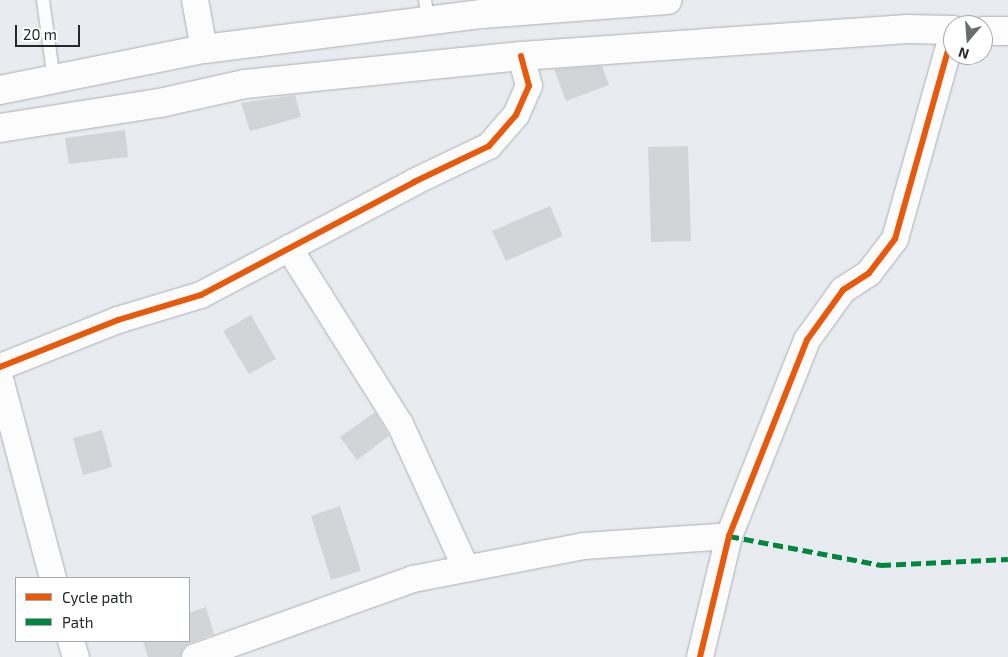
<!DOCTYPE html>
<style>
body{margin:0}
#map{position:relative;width:1008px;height:657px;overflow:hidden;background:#e8ecf0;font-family:"Exo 2",sans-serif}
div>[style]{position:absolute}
.building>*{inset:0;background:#d2d5d8}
.roads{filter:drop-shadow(0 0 1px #acafb2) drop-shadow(0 0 1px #acafb2)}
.service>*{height:12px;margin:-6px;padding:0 6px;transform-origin:6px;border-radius:6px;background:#fcfcfd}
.minor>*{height:26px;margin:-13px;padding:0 13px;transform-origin:13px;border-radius:13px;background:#fcfcfd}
.trunk>*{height:28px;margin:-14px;padding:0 14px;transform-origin:14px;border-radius:14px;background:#fcfcfd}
.quiet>*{height:5px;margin-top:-2.5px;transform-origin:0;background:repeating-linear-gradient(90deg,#00873e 0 10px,transparent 0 15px)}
.cycleway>*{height:6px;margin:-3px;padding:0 3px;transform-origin:3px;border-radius:3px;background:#e8590c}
span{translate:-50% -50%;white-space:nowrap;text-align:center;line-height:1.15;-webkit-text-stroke:5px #fff;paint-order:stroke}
.legend{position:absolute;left:15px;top:577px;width:175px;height:65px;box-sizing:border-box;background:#fff;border:1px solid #a8a9aa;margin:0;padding:6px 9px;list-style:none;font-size:15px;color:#26292b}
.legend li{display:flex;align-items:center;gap:10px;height:25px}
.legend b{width:25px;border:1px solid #a8a9aa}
.north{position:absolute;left:943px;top:15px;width:50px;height:50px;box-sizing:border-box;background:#fff;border:1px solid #a8a9aa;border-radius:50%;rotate:198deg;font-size:14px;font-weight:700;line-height:20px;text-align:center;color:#26292b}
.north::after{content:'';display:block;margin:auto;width:18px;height:22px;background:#6a6d70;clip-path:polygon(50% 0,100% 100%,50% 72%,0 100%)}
.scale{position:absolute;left:15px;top:25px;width:65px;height:22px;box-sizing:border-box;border:2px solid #26292b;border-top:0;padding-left:6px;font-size:15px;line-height:18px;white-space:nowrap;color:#26292b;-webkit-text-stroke:4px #fff;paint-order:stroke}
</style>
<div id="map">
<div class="building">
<div style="clip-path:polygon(602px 66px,609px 85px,566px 101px,554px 69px)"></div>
<div style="clip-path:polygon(295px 95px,301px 117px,250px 131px,241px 103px)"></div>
<div style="clip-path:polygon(125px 130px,128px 157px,69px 164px,65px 138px)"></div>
<div style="clip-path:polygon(688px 146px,691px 241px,651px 242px,648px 147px)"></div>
<div style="clip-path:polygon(550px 206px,563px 236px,506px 261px,492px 231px)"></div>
<div style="clip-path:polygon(251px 315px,276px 359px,249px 374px,223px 331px)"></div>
<div style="clip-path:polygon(375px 412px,389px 436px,357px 460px,340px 437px)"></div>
<div style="clip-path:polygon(102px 430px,112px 467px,83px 475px,73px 438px)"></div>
<div style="clip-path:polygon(340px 506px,361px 571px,331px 580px,311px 516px)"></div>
<div style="clip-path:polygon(206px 607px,214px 634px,190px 643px,183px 648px,180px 657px,148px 657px,143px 641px,189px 641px,189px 613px)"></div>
</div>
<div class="roads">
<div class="service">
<div style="left:43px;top:0;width:81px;rotate:82.2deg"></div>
<div style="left:425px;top:0;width:20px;rotate:81deg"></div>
</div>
<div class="minor">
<div style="left:195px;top:0;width:50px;rotate:79.6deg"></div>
<div style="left:289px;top:248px;width:208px;rotate:57.8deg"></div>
<div style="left:400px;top:424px;width:158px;rotate:65.4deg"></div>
<div style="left:0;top:367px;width:127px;rotate:-21.7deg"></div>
<div style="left:118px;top:320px;width:87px;rotate:-16.8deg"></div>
<div style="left:201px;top:295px;width:241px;rotate:-27.9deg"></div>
<div style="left:414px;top:182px;width:83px;rotate:-25.6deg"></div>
<div style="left:489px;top:146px;width:41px;rotate:-48.9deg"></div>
<div style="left:516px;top:115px;width:32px;rotate:-66deg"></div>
<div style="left:529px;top:86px;width:31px;rotate:-105deg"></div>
<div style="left:0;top:379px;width:206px;rotate:75.1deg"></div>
<div style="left:71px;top:641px;width:17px;rotate:73deg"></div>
<div style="left:195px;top:657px;width:232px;rotate:-19.7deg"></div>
<div style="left:413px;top:579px;width:174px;rotate:-10.9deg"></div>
<div style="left:584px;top:546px;width:145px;rotate:-3.9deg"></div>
<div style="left:700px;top:657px;width:124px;rotate:-76.5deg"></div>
<div style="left:729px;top:536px;width:211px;rotate:-68.3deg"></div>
<div style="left:807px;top:340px;width:62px;rotate:-54.2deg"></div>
<div style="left:843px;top:290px;width:31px;rotate:-33deg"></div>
<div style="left:869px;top:273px;width:43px;rotate:-52.6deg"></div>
<div style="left:895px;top:239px;width:215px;rotate:-74.3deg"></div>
</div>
<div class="trunk">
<div style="left:983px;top:31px;width:25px"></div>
<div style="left:0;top:90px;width:208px;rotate:-11.4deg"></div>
<div style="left:204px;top:49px;width:280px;rotate:-7.2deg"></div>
<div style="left:482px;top:14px;width:186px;rotate:-4.3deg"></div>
<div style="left:0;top:128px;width:162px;rotate:-8.9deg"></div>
<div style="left:160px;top:103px;width:87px;rotate:-12.6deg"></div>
<div style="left:245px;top:84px;width:277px;rotate:-5.8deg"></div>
<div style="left:521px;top:56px;width:387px;rotate:-4deg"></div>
<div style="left:907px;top:29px;width:46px;rotate:1.2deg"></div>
</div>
</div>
<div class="quiet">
<div style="left:729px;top:536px;width:155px;rotate:10.8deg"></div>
<div style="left:881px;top:565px;width:127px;rotate:-2.7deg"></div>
</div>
<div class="cycleway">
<div style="left:0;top:367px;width:127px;rotate:-21.7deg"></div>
<div style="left:118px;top:320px;width:87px;rotate:-16.8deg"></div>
<div style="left:201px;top:295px;width:241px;rotate:-27.9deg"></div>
<div style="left:414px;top:182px;width:83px;rotate:-25.6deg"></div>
<div style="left:489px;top:146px;width:41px;rotate:-48.9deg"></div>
<div style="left:516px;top:115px;width:32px;rotate:-66deg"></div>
<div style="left:529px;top:86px;width:31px;rotate:-105deg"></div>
<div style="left:700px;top:657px;width:124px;rotate:-76.5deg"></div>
<div style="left:729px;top:536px;width:211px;rotate:-68.3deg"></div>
<div style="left:807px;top:340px;width:62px;rotate:-54.2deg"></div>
<div style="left:843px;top:290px;width:31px;rotate:-33deg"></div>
<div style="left:869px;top:273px;width:43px;rotate:-52.6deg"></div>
<div style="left:895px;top:239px;width:215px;rotate:-74.3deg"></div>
</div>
<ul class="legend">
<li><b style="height:6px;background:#e8590c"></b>Cycle path</li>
<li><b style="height:6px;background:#00873e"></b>Path</li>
</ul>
<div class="north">N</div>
<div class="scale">20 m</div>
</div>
